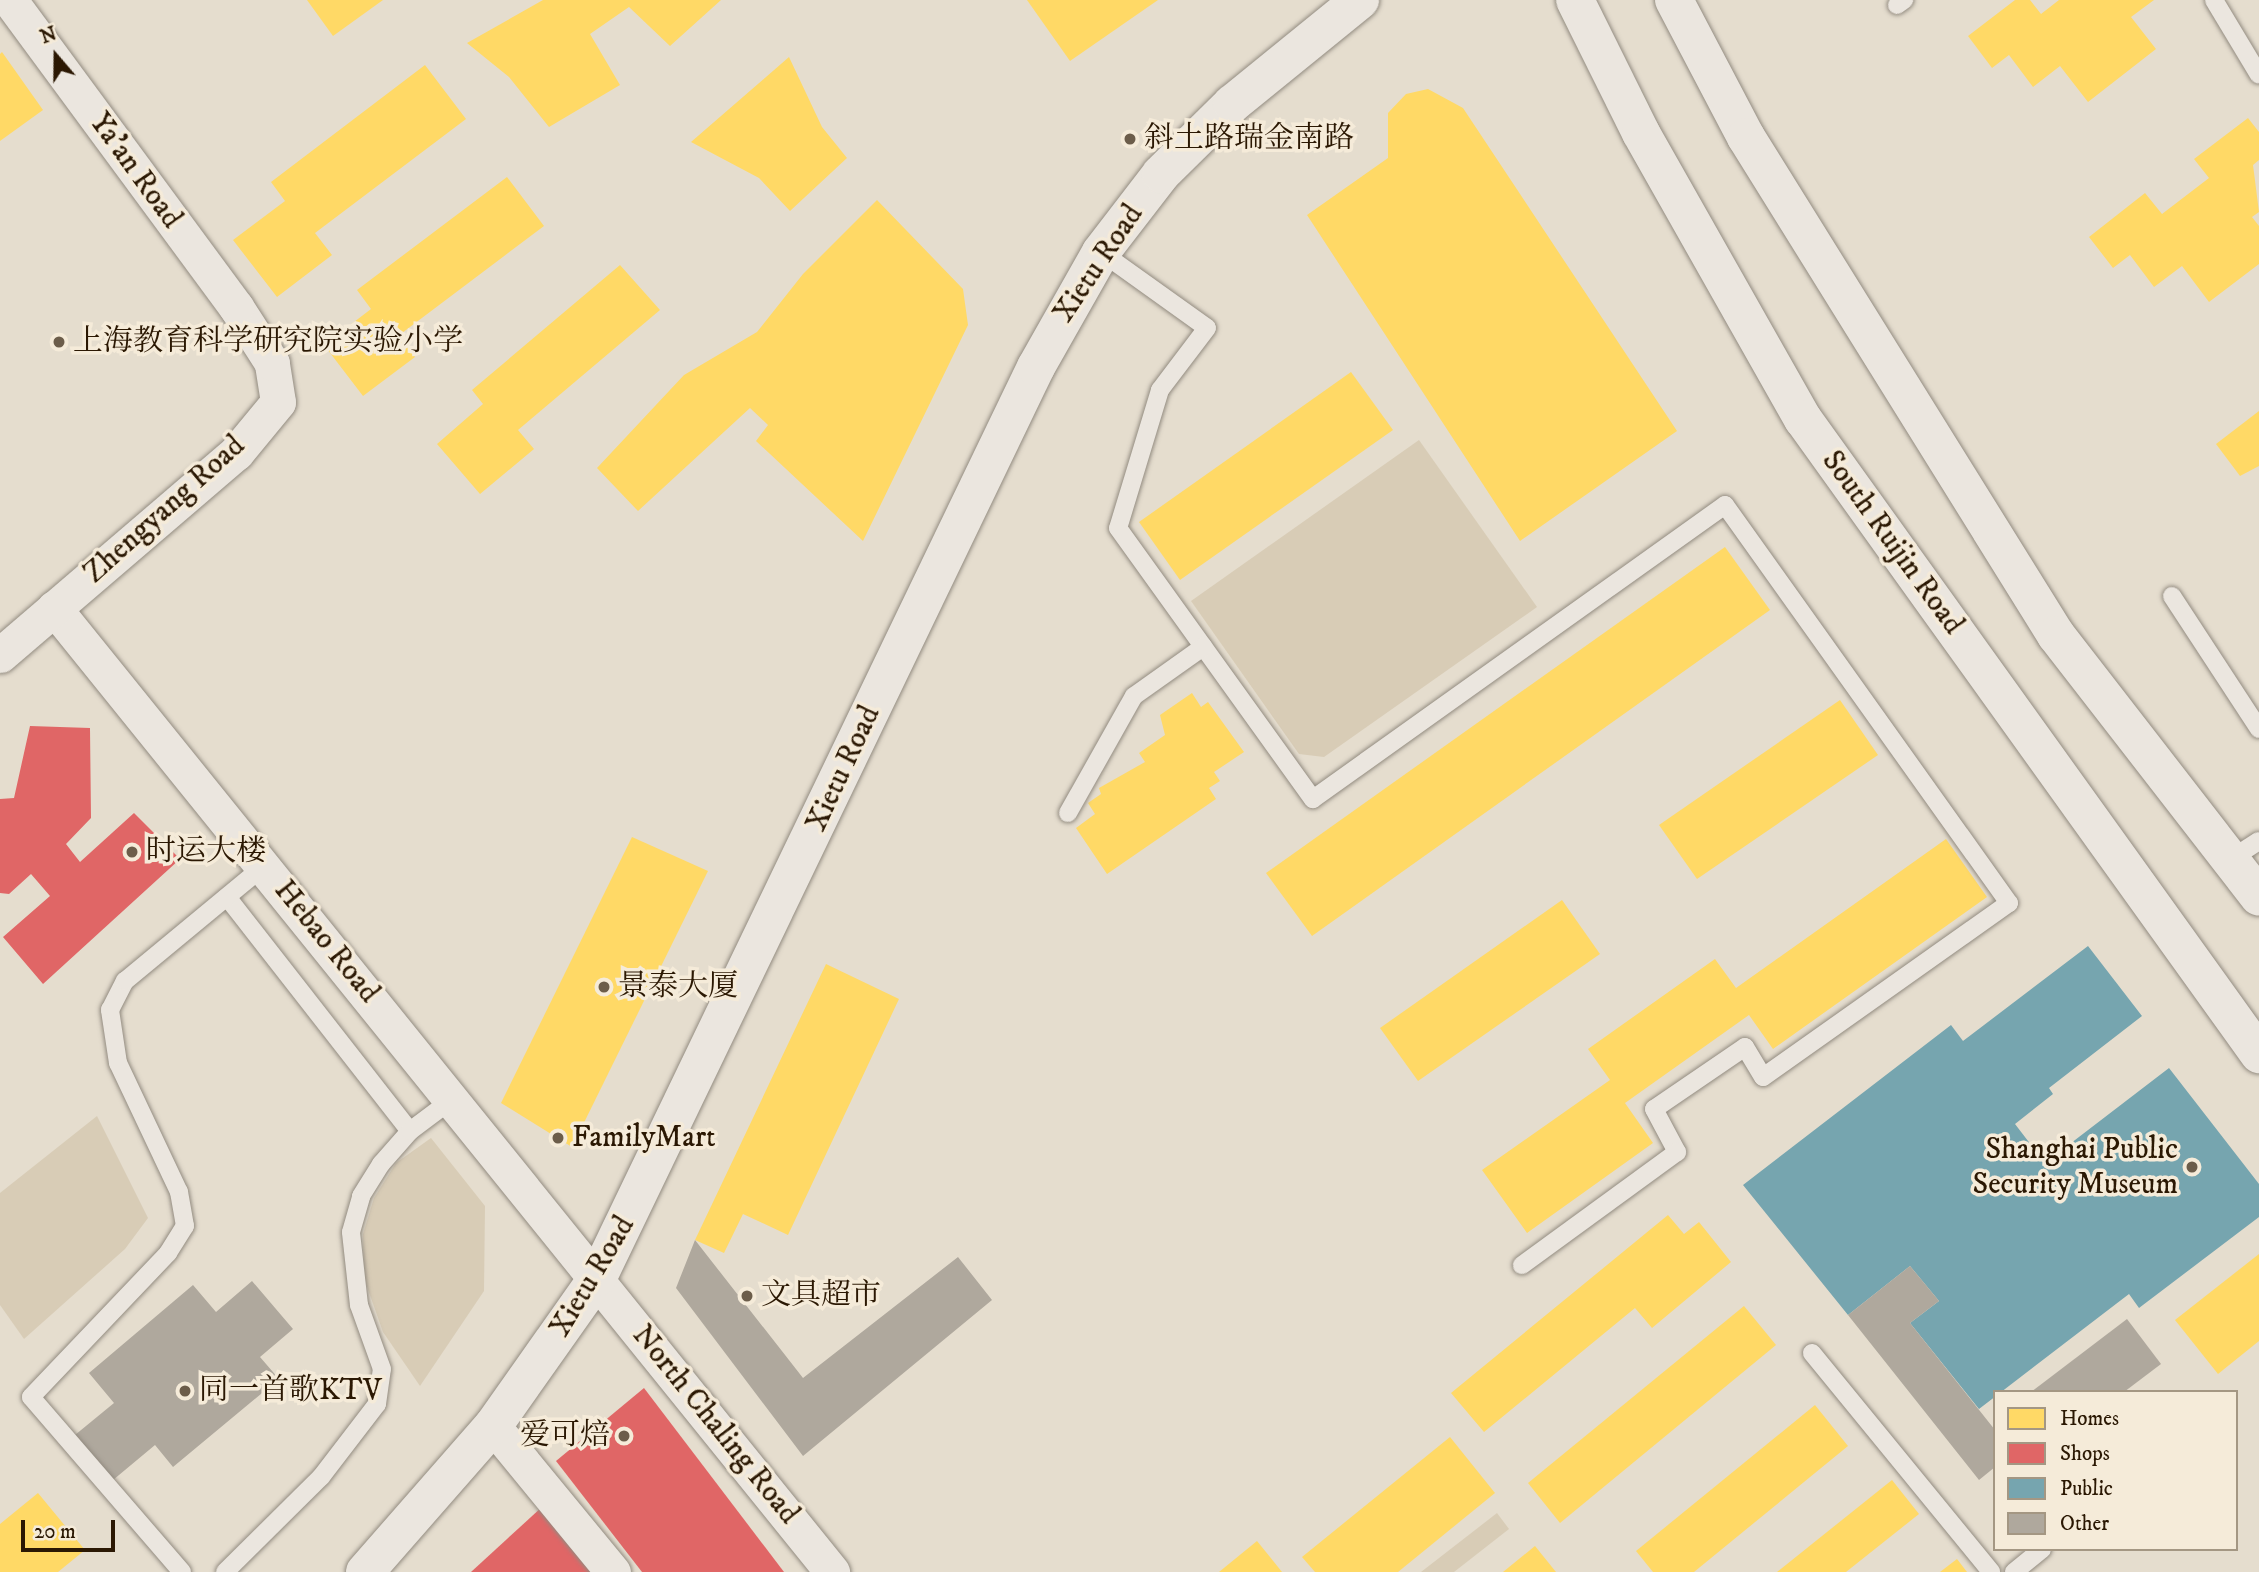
<!DOCTYPE html>
<meta charset="utf-8">
<style>
body{margin:0}
#map{position:relative;width:2259px;height:1572px;overflow:hidden;background:#e5ddce;font-family:"IM FELL DW Pica","Noto Serif SC",serif}
div>[style]{position:absolute}
.green>*{inset:0;background:#d8ccb6}
.homes>*{inset:0;background:#ffd966}
.shops>*{inset:0;background:#e06666}
.public>*{inset:0;background:#76a5af}
.building>*{inset:0;background:#afa89d}
.roads{filter:drop-shadow(0 0 2px #928b80) drop-shadow(0 0 2px #928b80)}
.service>*{height:18px;margin:-9px;padding:0 9px;transform-origin:9px;border-radius:9px;background:#ebe6df}
.minor>*{height:35px;margin:-17.5px;padding:0 17.5px;transform-origin:17.5px;border-radius:17.5px;background:#ebe6df}
.secondary>*{height:38px;margin:-19px;padding:0 19px;transform-origin:19px;border-radius:19px;background:#ebe6df}
.dots>*{width:19px;height:19px;translate:-50% -50%;box-sizing:border-box;border:4px solid #f5ebd9;border-radius:50%}
span{translate:-50% -50%;white-space:nowrap;text-align:center;line-height:1.15;-webkit-text-stroke:7px #f5ebd9;paint-order:stroke}
.poi-label{font-size:30px;color:#2b1803}
.left{translate:0 -50%;text-align:left}
.right{translate:-100% -50%;text-align:right}
.street-label{font-size:30px;color:#2b1803}
.legend{position:absolute;left:1993px;top:1390px;width:245px;height:161px;box-sizing:border-box;background:#f5ebd9;border:2px solid #a49783;margin:0;padding:9px 12px;list-style:none;font-size:21px;color:#2b1803}
.legend li{display:flex;align-items:center;gap:14px;height:35px}
.legend b{width:35px;border:2px solid #a49783}
.north{position:absolute;left:21px;top:21px;width:70px;height:70px;-webkit-text-stroke:5px #f5ebd9;paint-order:stroke;rotate:340deg;font-size:19px;font-weight:700;line-height:28px;text-align:center;color:#2b1803}
.north::after{content:'';display:block;margin:auto;width:24px;height:32px;background:#2b1803;clip-path:polygon(50% 0,100% 100%,50% 72%,0 100%)}
.scale{position:absolute;left:21px;top:1520px;width:94px;height:32px;box-sizing:border-box;border:4px solid #2b1803;border-top:0;padding-left:9px;font-size:21px;line-height:24px;white-space:nowrap;color:#2b1803;-webkit-text-stroke:5px #f5ebd9;paint-order:stroke}
</style>
<div id="map">
<div class="green">
<div style="clip-path:polygon(1419px 440px,1537px 607px,1324px 757px,1299px 754px,1191px 601px)"></div>
<div style="clip-path:polygon(97px 1116px,148px 1218px,125px 1249px,24px 1339px,0 1305px,0 1193px)"></div>
<div style="clip-path:polygon(431px 1138px,485px 1206px,484px 1291px,420px 1386px,383px 1332px,364px 1278px,363px 1234px,374px 1198px,396px 1163px)"></div>
<div style="clip-path:polygon(1497px 1513px,1509px 1529px,1454px 1572px,1421px 1572px)"></div>
</div>
<div class="homes">
<div style="clip-path:polygon(307px 0,383px 0,333px 36px)"></div>
<div style="clip-path:polygon(543px 0,721px 0,670px 46px,629px 7px,590px 34px,620px 85px,549px 127px,509px 77px,467px 43px)"></div>
<div style="clip-path:polygon(1027px 0,1158px 0,1070px 61px)"></div>
<div style="clip-path:polygon(2015px 0,2030px 0,2041px 14px,2059px 0,2154px 0,2131px 17px,2156px 49px,2088px 102px,2060px 66px,2033px 87px,2009px 55px,1992px 68px,1968px 36px)"></div>
<div style="clip-path:polygon(2px 52px,43px 110px,0 141px,0 54px)"></div>
<div style="clip-path:polygon(789px 57px,822px 127px,847px 158px,790px 211px,759px 178px,691px 142px)"></div>
<div style="clip-path:polygon(425px 65px,466px 119px,315px 233px,332px 255px,277px 297px,233px 240px,285px 201px,271px 182px)"></div>
<div style="clip-path:polygon(1428px 89px,1463px 108px,1677px 431px,1520px 541px,1307px 215px,1388px 158px,1388px 113px,1406px 94px)"></div>
<div style="clip-path:polygon(2248px 118px,2259px 132px,2259px 160px,2253px 165px,2259px 212px,2252px 217px,2259px 226px,2259px 264px,2209px 302px,2182px 266px,2154px 287px,2130px 255px,2113px 268px,2089px 237px,2145px 193px,2162px 214px,2209px 178px,2194px 159px)"></div>
<div style="clip-path:polygon(507px 177px,544px 226px,398px 336px,415px 357px,363px 396px,324px 345px,371px 309px,357px 290px)"></div>
<div style="clip-path:polygon(877px 200px,963px 289px,968px 325px,863px 541px,756px 441px,768px 425px,750px 408px,638px 511px,597px 468px,684px 375px,757px 332px,803px 274px)"></div>
<div style="clip-path:polygon(620px 265px,660px 310px,518px 430px,534px 449px,480px 494px,437px 444px,483px 404px,472px 390px)"></div>
<div style="clip-path:polygon(1351px 372px,1393px 430px,1180px 580px,1139px 522px)"></div>
<div style="clip-path:polygon(2259px 411px,2259px 466px,2240px 476px,2216px 444px)"></div>
<div style="clip-path:polygon(1725px 547px,1770px 610px,1312px 936px,1266px 873px)"></div>
<div style="clip-path:polygon(1192px 693px,1201px 707px,1208px 702px,1244px 752px,1214px 772px,1220px 781px,1209px 788px,1216px 799px,1107px 874px,1076px 828px,1095px 814px,1088px 803px,1101px 794px,1099px 788px,1145px 762px,1139px 753px,1165px 735px,1160px 715px)"></div>
<div style="clip-path:polygon(1840px 700px,1878px 755px,1697px 879px,1659px 825px)"></div>
<div style="clip-path:polygon(632px 837px,708px 871px,572px 1147px,501px 1103px)"></div>
<div style="clip-path:polygon(1946px 839px,1987px 897px,1773px 1049px,1749px 1015px,1625px 1103px,1653px 1143px,1527px 1233px,1482px 1170px,1610px 1080px,1588px 1049px,1715px 959px,1736px 988px)"></div>
<div style="clip-path:polygon(1562px 900px,1600px 954px,1418px 1081px,1380px 1028px)"></div>
<div style="clip-path:polygon(826px 964px,899px 999px,788px 1235px,743px 1214px,724px 1253px,695px 1240px)"></div>
<div style="clip-path:polygon(1668px 1215px,1684px 1234px,1699px 1222px,1731px 1262px,1652px 1328px,1635px 1308px,1484px 1432px,1451px 1393px)"></div>
<div style="clip-path:polygon(2259px 1254px,2259px 1341px,2218px 1374px,2175px 1320px)"></div>
<div style="clip-path:polygon(1744px 1306px,1776px 1345px,1560px 1523px,1528px 1483px)"></div>
<div style="clip-path:polygon(1815px 1405px,1848px 1446px,1694px 1572px,1653px 1572px,1636px 1551px)"></div>
<div style="clip-path:polygon(1450px 1437px,1495px 1493px,1398px 1572px,1315px 1572px,1302px 1557px)"></div>
<div style="clip-path:polygon(1892px 1480px,1919px 1514px,1846px 1572px,1777px 1572px)"></div>
<div style="clip-path:polygon(38px 1493px,85px 1550px,58px 1572px,0 1572px,0 1524px)"></div>
<div style="clip-path:polygon(1257px 1541px,1282px 1572px,1219px 1572px)"></div>
<div style="clip-path:polygon(1535px 1546px,1556px 1572px,1503px 1572px)"></div>
<div style="clip-path:polygon(1957px 1559px,1967px 1572px,1940px 1572px)"></div>
</div>
<div class="shops">
<div style="clip-path:polygon(30px 726px,90px 728px,91px 818px,66px 844px,80px 862px,134px 813px,180px 859px,43px 984px,3px 937px,50px 896px,31px 874px,9px 894px,0 893px,0 799px,14px 798px)"></div>
<div style="clip-path:polygon(644px 1388px,784px 1572px,642px 1572px,556px 1461px)"></div>
<div style="clip-path:polygon(543px 1506px,592px 1572px,471px 1572px)"></div>
</div>
<div class="public">
<div style="clip-path:polygon(2088px 946px,2142px 1016px,2049px 1088px,2053px 1094px,2015px 1124px,2045px 1163px,2169px 1068px,2259px 1184px,2259px 1217px,2139px 1308px,2129px 1294px,1979px 1409px,1910px 1323px,1939px 1301px,1910px 1266px,1848px 1315px,1743px 1185px,1951px 1025px,1963px 1041px)"></div>
</div>
<div class="building">
<div style="clip-path:polygon(695px 1240px,803px 1378px,958px 1257px,992px 1300px,803px 1456px,676px 1288px)"></div>
<div style="clip-path:polygon(1910px 1266px,1939px 1301px,1910px 1323px,1995px 1430px,1995px 1467px,1979px 1480px,1848px 1315px)"></div>
<div style="clip-path:polygon(252px 1281px,293px 1329px,260px 1357px,279px 1379px,173px 1467px,155px 1445px,113px 1480px,75px 1435px,114px 1403px,89px 1373px,193px 1285px,216px 1312px)"></div>
<div style="clip-path:polygon(2127px 1319px,2161px 1364px,2124px 1392px,2031px 1392px)"></div>
</div>
<div class="roads">
<div class="service">
<div style="left:2214px;top:0;width:87px;rotate:59deg"></div>
<div style="left:1897px;top:5px;width:9px;rotate:-36deg"></div>
<div style="left:1101px;top:252px;width:130px;rotate:35.6deg"></div>
<div style="left:1207px;top:328px;width:78px;rotate:127.2deg"></div>
<div style="left:1160px;top:390px;width:144px;rotate:106.9deg"></div>
<div style="left:1118px;top:528px;width:334px;rotate:54.3deg"></div>
<div style="left:1313px;top:799px;width:506px;rotate:-35.51deg"></div>
<div style="left:1725px;top:505px;width:489px;rotate:54.5deg"></div>
<div style="left:2009px;top:903px;width:301px;rotate:144.7deg"></div>
<div style="left:1763px;top:1077px;width:35px;rotate:-121deg"></div>
<div style="left:1745px;top:1047px;width:110px;rotate:145.7deg"></div>
<div style="left:1654px;top:1109px;width:49px;rotate:61.9deg"></div>
<div style="left:1677px;top:1152px;width:192px;rotate:143.9deg"></div>
<div style="left:2172px;top:596px;width:159px;rotate:56.8deg"></div>
<div style="left:1068px;top:813px;width:134px;rotate:-60.6deg"></div>
<div style="left:1134px;top:696px;width:85px;rotate:-35.4deg"></div>
<div style="left:2231px;top:859px;width:33px;rotate:-33deg"></div>
<div style="left:227px;top:897px;width:297px;rotate:52deg"></div>
<div style="left:1812px;top:1353px;width:283px;rotate:50.7deg"></div>
<div style="left:182px;top:1572px;width:231px;rotate:-130.8deg"></div>
<div style="left:31px;top:1397px;width:199px;rotate:-46.4deg"></div>
<div style="left:168px;top:1253px;width:32px;rotate:-58deg"></div>
<div style="left:185px;top:1226px;width:35px;rotate:-100deg"></div>
<div style="left:179px;top:1192px;width:143px;rotate:-115.3deg"></div>
<div style="left:118px;top:1063px;width:54px;rotate:-98.6deg"></div>
<div style="left:110px;top:1010px;width:33px;rotate:-63deg"></div>
<div style="left:125px;top:981px;width:180px;rotate:-39.6deg"></div>
<div style="left:225px;top:1572px;width:135px;rotate:-44.7deg"></div>
<div style="left:321px;top:1477px;width:92px;rotate:-52.5deg"></div>
<div style="left:377px;top:1404px;width:35px;rotate:-82deg"></div>
<div style="left:382px;top:1369px;width:68px;rotate:-109.8deg"></div>
<div style="left:359px;top:1305px;width:73px;rotate:-96.3deg"></div>
<div style="left:351px;top:1232px;width:37px;rotate:-74deg"></div>
<div style="left:361px;top:1196px;width:38px;rotate:-58deg"></div>
<div style="left:381px;top:1164px;width:44px;rotate:-48.7deg"></div>
<div style="left:410px;top:1131px;width:55px;rotate:-36.9deg"></div>
<div style="left:2014px;top:1572px;width:36px;rotate:-39deg"></div>
</div>
<div class="minor">
<div style="left:54px;top:608px;width:1239px;rotate:51.09deg"></div>
<div style="left:0;top:655px;width:311px;rotate:-40.6deg"></div>
<div style="left:236px;top:453px;width:66px;rotate:-50.5deg"></div>
<div style="left:278px;top:402px;width:39px;rotate:-99deg"></div>
<div style="left:272px;top:363px;width:67px;rotate:-122.7deg"></div>
<div style="left:236px;top:307px;width:381px;rotate:-126.4deg"></div>
<div style="left:493px;top:1426px;width:189px;rotate:50.6deg"></div>
</div>
<div class="secondary">
<div style="left:1575px;top:0;width:148px;rotate:63.6deg"></div>
<div style="left:1641px;top:133px;width:329px;rotate:60.5deg"></div>
<div style="left:1803px;top:419px;width:782px;rotate:54.32deg"></div>
<div style="left:1674px;top:0;width:155px;rotate:62.3deg"></div>
<div style="left:1746px;top:137px;width:587px;rotate:58.1deg"></div>
<div style="left:2056px;top:635px;width:331px;rotate:52.2deg"></div>
<div style="left:365px;top:1572px;width:194px;rotate:-48.8deg"></div>
<div style="left:493px;top:1426px;width:182px;rotate:-54.8deg"></div>
<div style="left:598px;top:1277px;width:1010px;rotate:-64.3deg"></div>
<div style="left:1036px;top:367px;width:132px;rotate:-60.5deg"></div>
<div style="left:1101px;top:252px;width:98px;rotate:-52.4deg"></div>
<div style="left:1161px;top:174px;width:100px;rotate:-44.6deg"></div>
<div style="left:1232px;top:104px;width:165px;rotate:-39.1deg"></div>
</div>
</div>
<div class="dots">
<div style="left:1130px;top:139px;background:#6c5d4a"></div>
<div style="left:59px;top:342px;background:#6c5d4a"></div>
<div style="left:132px;top:852px;background:#6c5d4a"></div>
<div style="left:604px;top:987px;background:#6c5d4a"></div>
<div style="left:558px;top:1138px;background:#6c5d4a"></div>
<div style="left:2192px;top:1167px;background:#6c5d4a"></div>
<div style="left:747px;top:1296px;background:#6c5d4a"></div>
<div style="left:185px;top:1391px;background:#6c5d4a"></div>
<div style="left:624px;top:1436px;background:#6c5d4a"></div>
</div>
<div class="poi-label">
<span class="left" style="left:1144px;top:139px">斜土路瑞金南路</span>
<span class="left" style="left:73px;top:342px">上海教育科学研究院实验小学</span>
<span class="left" style="left:146px;top:852px">时运大楼</span>
<span class="left" style="left:618px;top:987px">景泰大厦</span>
<span class="left" style="left:572px;top:1138px">FamilyMart</span>
<span class="right" style="left:2178px;top:1167px">Shanghai Public<br>Security Museum</span>
<span class="left" style="left:761px;top:1296px">文具超市</span>
<span class="left" style="left:199px;top:1391px">同一首歌KTV</span>
<span class="right" style="left:610px;top:1436px">爱可焙</span>
</div>
<div class="street-label">
<span style="left:135px;top:171px;rotate:54deg">Ya'an Road</span>
<span style="left:1099px;top:264px;rotate:-56deg">Xietu Road</span>
<span style="left:165px;top:510px;rotate:-42deg">Zhengyang Road</span>
<span style="left:1892px;top:543px;rotate:54deg">South Ruijin Road</span>
<span style="left:844px;top:769px;rotate:-65deg">Xietu Road</span>
<span style="left:326px;top:942px;rotate:51deg">Hebao Road</span>
<span style="left:593px;top:1277px;rotate:-59deg">Xietu Road</span>
<span style="left:715px;top:1425px;rotate:51deg">North Chaling Road</span>
</div>
<ul class="legend">
<li><b style="height:19px;background:#ffd966"></b>Homes</li>
<li><b style="height:19px;background:#e06666"></b>Shops</li>
<li><b style="height:19px;background:#76a5af"></b>Public</li>
<li><b style="height:19px;background:#afa89d"></b>Other</li>
</ul>
<div class="north">N</div>
<div class="scale">20 m</div>
</div>
